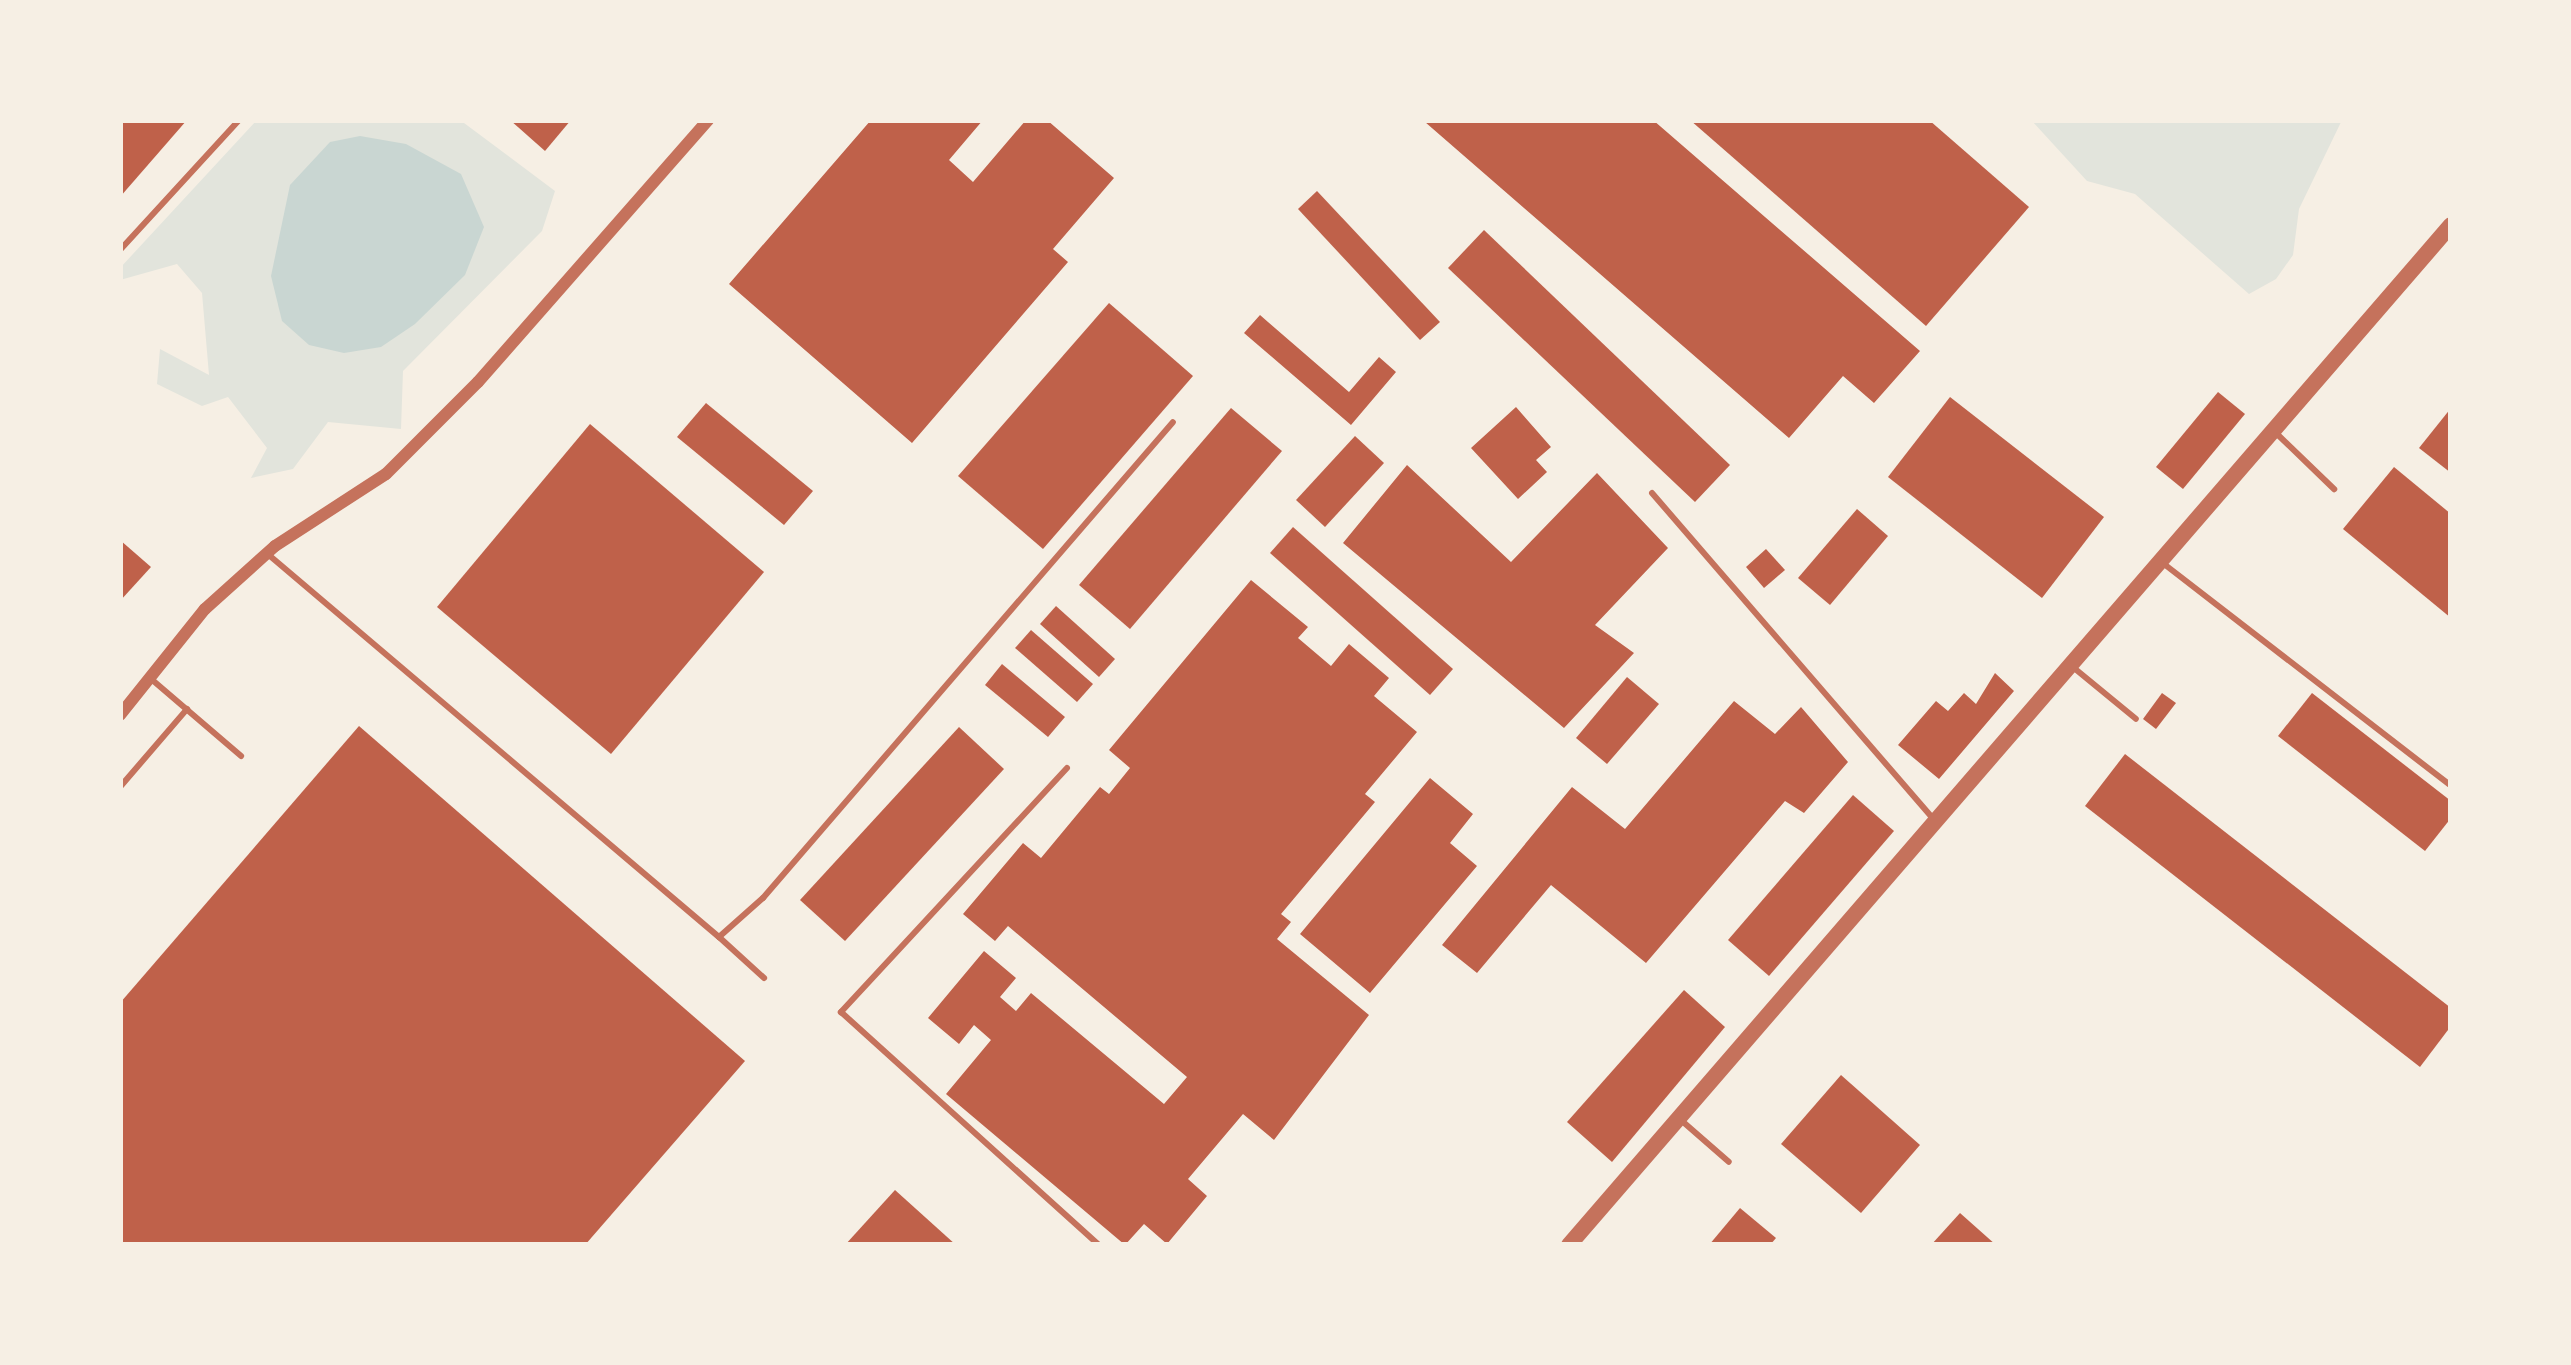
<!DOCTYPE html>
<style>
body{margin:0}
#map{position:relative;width:2571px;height:1365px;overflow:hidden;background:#f6efe4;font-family:Commissioner,sans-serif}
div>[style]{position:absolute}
.green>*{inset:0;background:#e2e4dc}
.water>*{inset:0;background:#c9d6d2}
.building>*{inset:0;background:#bf614a}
.service>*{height:6px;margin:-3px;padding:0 3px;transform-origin:3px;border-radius:3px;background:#c5725c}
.minor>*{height:12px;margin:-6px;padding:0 6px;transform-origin:6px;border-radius:6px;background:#c5725c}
.tertiary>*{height:16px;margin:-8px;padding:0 8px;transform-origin:8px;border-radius:8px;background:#c5725c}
span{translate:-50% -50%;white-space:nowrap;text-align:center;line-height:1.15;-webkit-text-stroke:9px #f6efe4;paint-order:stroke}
.frame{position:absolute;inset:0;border:123px solid #f6efe4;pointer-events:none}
</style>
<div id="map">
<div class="green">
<div style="clip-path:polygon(257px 120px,460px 120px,555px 191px,542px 231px,403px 371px,401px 429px,328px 422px,293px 469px,251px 478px,267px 448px,228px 397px,202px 406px,157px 384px,160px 349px,209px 375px,202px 293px,177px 264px,120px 280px,120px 268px)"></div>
<div style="clip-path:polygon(2031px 120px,2342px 120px,2299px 209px,2293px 255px,2276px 279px,2249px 294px,2135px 194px,2087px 181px)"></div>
</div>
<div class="water">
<div style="clip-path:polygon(360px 136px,406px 144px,461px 174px,484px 227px,465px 275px,415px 324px,381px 347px,344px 353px,309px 345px,282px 321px,271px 276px,290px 185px,330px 142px)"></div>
</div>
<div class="building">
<div style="clip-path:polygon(120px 120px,187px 120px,120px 197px)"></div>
<div style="clip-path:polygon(510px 120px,571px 120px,545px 151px)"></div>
<div style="clip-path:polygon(871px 120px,983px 120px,949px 160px,973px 182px,1026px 120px,1047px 120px,1114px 178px,1053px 249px,1068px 262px,912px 443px,729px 284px)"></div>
<div style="clip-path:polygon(1653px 120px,1920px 351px,1874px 403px,1843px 376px,1789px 438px,1425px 122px)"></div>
<div style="clip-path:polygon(1690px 120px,1929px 120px,2029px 207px,1926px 326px)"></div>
<div style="clip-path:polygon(1317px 191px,1440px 322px,1420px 340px,1298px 209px)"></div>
<div style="clip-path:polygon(1484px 230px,1730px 465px,1695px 502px,1448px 268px)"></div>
<div style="clip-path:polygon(1109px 303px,1193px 376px,1043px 549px,958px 476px)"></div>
<div style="clip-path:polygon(1260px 315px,1349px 392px,1379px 357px,1396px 372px,1351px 425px,1244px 333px)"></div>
<div style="clip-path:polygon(2218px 392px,2245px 414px,2183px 489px,2156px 467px)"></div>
<div style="clip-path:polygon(1950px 397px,2104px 517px,2042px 598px,1888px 477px)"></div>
<div style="clip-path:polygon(706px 403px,813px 491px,784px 525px,677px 437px)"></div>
<div style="clip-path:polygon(1516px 407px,1551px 447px,1536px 460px,1547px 472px,1518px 499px,1471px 448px)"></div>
<div style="clip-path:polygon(1231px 408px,1282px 451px,1130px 629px,1079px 585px)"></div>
<div style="clip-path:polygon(2451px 408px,2451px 473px,2419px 448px)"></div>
<div style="clip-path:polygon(590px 424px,764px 572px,611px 754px,437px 607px)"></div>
<div style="clip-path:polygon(1355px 436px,1384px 463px,1325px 527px,1296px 500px)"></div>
<div style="clip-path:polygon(1407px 465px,1511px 562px,1597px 473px,1668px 548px,1595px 625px,1634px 653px,1564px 728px,1343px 543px)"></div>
<div style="clip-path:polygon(2394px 467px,2451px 514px,2451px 618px,2343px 529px)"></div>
<div style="clip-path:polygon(1857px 509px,1888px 536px,1830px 605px,1798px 578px)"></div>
<div style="clip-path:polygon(1293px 527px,1453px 669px,1430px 695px,1270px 553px)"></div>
<div style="clip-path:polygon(120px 540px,151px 567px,120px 601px)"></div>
<div style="clip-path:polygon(1766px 549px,1785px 570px,1764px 588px,1746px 567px)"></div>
<div style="clip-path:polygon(1251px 580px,1308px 627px,1298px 638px,1331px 666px,1349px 644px,1389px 678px,1374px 696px,1417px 732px,1365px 794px,1375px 802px,1281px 914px,1291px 922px,1277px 939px,1369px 1015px,1274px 1140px,1243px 1114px,1188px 1179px,1207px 1196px,1167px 1244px,1144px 1224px,1125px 1245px,946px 1094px,991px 1040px,974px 1025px,959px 1044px,928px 1018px,984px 951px,1016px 978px,1000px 997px,1016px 1011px,1031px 993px,1164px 1104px,1187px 1077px,1008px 926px,995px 941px,963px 914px,1023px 843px,1041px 858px,1100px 787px,1109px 794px,1130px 768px,1109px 750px)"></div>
<div style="clip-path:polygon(1056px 606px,1115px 659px,1099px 677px,1040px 624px)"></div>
<div style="clip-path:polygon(1031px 630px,1093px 684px,1077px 702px,1015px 648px)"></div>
<div style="clip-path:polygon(1002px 664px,1065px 717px,1048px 737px,985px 685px)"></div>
<div style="clip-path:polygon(1995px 673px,2014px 691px,1939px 779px,1898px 745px,1936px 701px,1948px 711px,1964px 693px,1976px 704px)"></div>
<div style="clip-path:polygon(1627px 677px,1659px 704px,1607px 764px,1576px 738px)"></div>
<div style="clip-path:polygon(2162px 693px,2176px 703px,2156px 729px,2143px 719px)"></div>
<div style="clip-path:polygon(2312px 693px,2451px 801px,2451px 818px,2425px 851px,2278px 736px)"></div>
<div style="clip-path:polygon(1734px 701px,1775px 734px,1801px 707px,1848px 762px,1804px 813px,1785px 801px,1646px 963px,1551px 885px,1477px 973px,1442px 945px,1572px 787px,1625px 829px)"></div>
<div style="clip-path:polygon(359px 726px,745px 1061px,585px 1245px,120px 1245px,120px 1003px)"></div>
<div style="clip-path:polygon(959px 727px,1004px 769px,845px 941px,800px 900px)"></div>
<div style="clip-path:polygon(2125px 754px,2451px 1008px,2451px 1026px,2420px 1067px,2085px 806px)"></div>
<div style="clip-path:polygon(1430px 778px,1473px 814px,1450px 843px,1477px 866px,1370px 993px,1300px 934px)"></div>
<div style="clip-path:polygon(1853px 795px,1894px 831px,1769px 976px,1728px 940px)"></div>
<div style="clip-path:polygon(1684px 990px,1725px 1027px,1612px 1162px,1567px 1122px)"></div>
<div style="clip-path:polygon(1841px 1075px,1920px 1145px,1861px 1213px,1781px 1144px)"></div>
<div style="clip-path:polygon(895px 1190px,956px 1245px,845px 1245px)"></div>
<div style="clip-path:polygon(1740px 1208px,1776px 1238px,1770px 1245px,1709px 1245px)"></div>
<div style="clip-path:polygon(1960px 1213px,1996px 1245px,1931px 1245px)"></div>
</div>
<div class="service">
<div style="left:120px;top:250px;width:176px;rotate:-47.5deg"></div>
<div style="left:2276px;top:433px;width:81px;rotate:44deg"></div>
<div style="left:1652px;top:493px;width:432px;rotate:49.2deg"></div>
<div style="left:270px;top:556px;width:589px;rotate:40.32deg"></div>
<div style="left:719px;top:937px;width:59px;rotate:-41.6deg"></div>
<div style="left:763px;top:898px;width:628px;rotate:-49.26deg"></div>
<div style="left:2164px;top:564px;width:363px;rotate:37.7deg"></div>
<div style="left:2074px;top:668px;width:80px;rotate:39.4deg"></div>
<div style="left:150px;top:678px;width:120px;rotate:40.6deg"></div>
<div style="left:1067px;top:768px;width:333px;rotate:132.8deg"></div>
<div style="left:841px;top:1012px;width:348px;rotate:42.1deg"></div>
<div style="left:120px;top:787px;width:103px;rotate:-49.3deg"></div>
<div style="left:719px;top:937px;width:61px;rotate:42.3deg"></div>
<div style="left:1682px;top:1121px;width:62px;rotate:41.1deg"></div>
</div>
<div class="minor">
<div style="left:120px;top:715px;width:136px;rotate:-51.3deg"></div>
<div style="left:205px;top:609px;width:94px;rotate:-42deg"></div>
<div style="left:275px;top:546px;width:132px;rotate:-33deg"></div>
<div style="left:386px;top:474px;width:130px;rotate:-45deg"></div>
<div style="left:478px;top:382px;width:349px;rotate:-48.7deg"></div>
</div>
<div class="tertiary">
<div style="left:1569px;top:1245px;width:1348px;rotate:-49.15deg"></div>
</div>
<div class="frame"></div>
</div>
